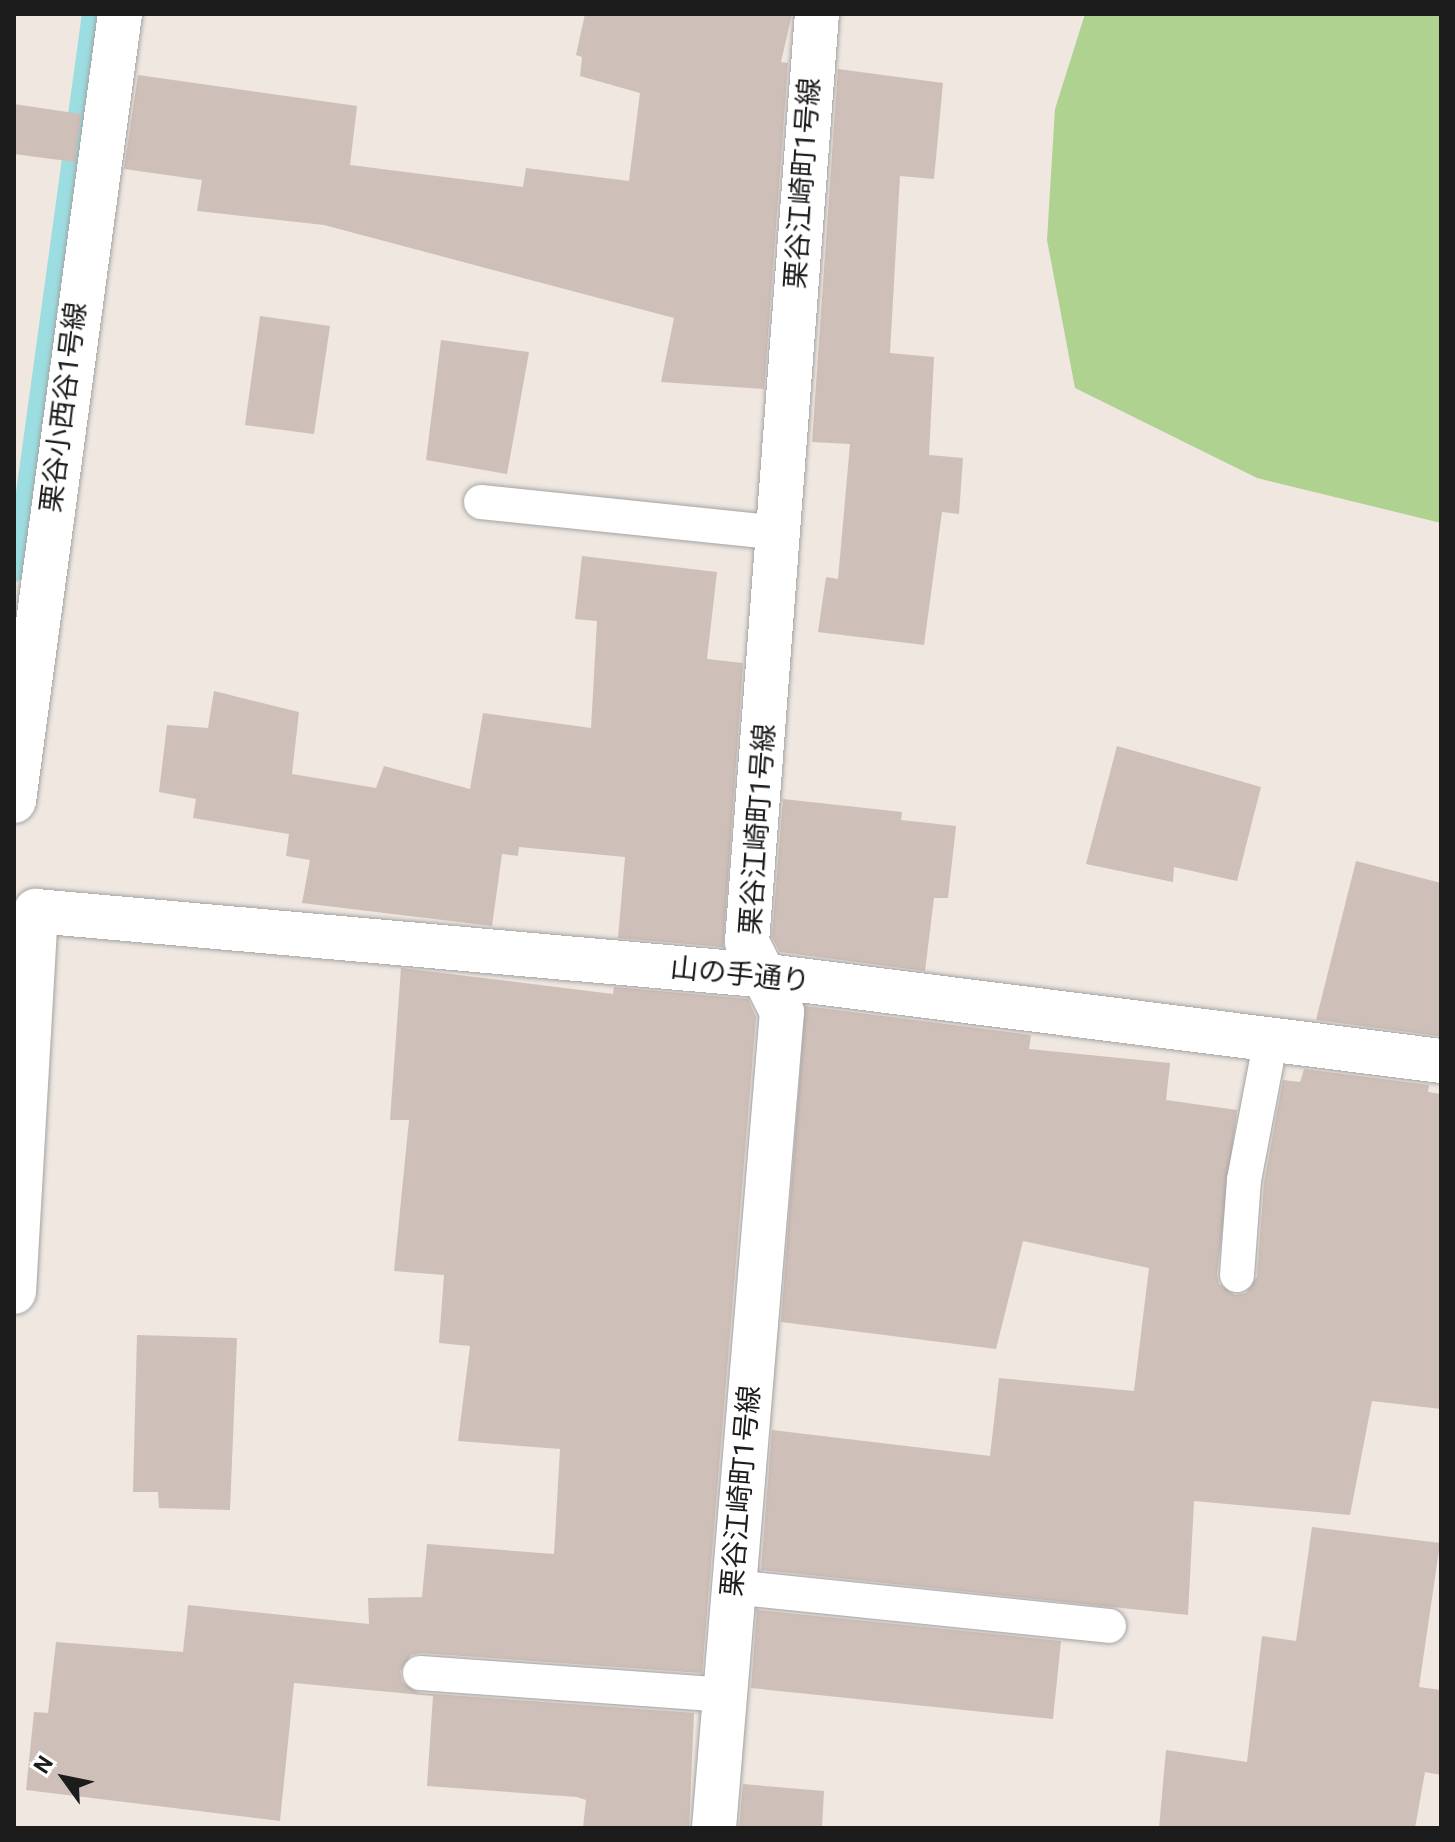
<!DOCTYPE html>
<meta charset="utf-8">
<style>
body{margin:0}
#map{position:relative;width:1455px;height:1842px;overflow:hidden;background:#efe7e0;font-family:Roboto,"Noto Sans JP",sans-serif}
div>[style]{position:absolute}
.forest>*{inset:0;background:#afd291}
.stream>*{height:18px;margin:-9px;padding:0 9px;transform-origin:9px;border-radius:9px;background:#9cdde1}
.building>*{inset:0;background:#cfbfb9}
.roads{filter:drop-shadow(0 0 2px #a3a3a3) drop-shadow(0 0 2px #a3a3a3)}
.service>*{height:34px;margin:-17px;padding:0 17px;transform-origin:17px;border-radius:17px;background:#fff}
.minor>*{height:44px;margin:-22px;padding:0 22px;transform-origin:22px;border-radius:22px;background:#fff}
span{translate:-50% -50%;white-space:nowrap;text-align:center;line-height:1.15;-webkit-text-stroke:6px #fff;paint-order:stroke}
.street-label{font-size:28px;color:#1c1c1c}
.frame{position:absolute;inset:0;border:16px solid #1c1c1c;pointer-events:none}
.north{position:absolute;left:24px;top:1738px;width:80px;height:80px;-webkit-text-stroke:6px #fff;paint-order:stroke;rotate:303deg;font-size:22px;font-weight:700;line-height:32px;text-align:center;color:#1c1c1c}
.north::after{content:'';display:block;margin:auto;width:28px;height:36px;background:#1c1c1c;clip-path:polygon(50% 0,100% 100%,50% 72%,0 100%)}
</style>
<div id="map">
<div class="forest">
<div style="clip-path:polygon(1085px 14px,1441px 14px,1441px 523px,1257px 478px,1075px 388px,1047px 240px,1055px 109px)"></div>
</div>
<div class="stream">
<div style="left:14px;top:573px;width:564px;rotate:-82.16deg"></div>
</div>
<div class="building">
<div style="clip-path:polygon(585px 14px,792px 14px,781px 62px,788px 63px,764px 389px,661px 382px,674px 318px,324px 225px,197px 211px,202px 180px,124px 169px,138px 75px,357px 106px,350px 165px,523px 187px,526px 168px,629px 181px,640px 93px,580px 76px,582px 57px,576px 55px)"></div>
<div style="clip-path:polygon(838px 69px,943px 83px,934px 179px,900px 176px,890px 353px,934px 357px,929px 455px,963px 458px,959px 514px,942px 512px,924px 645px,818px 632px,826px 577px,838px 579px,850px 444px,812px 442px)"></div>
<div style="clip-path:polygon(14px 104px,81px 114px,75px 162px,14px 154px)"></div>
<div style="clip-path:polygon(260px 316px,330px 326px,314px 434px,245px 425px)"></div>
<div style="clip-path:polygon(441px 340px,529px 352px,507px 474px,426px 460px)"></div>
<div style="clip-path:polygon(582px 556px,717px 572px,707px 659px,743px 663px,723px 947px,618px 938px,625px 857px,519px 847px,518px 856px,502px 854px,492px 926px,302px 903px,310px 860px,286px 856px,289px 834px,193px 818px,196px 799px,159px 792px,167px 725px,208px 728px,214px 691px,299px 712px,292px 774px,376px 788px,384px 766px,470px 789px,483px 713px,591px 728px,597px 621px,575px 619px)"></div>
<div style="clip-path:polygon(1117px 746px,1261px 787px,1237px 881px,1174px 867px,1173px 882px,1086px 864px)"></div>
<div style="clip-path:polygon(783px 799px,902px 812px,901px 820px,956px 826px,948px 898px,934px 898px,925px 971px,780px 952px,772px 937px)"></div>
<div style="clip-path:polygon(1356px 861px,1441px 883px,1439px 1036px,1316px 1020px)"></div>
<div style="clip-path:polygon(401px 968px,613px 994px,614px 987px,748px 999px,756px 1017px,702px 1673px,421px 1653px,411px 1655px,400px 1671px,402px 1682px,419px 1693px,694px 1713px,689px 1828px,583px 1828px,586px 1800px,577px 1797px,427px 1786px,433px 1696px,294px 1683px,280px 1821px,26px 1790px,34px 1712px,48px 1713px,56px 1642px,183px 1652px,188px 1605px,369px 1624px,368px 1598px,422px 1597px,427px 1544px,554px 1554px,560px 1449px,458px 1441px,470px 1346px,439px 1343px,444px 1275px,394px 1271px,409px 1120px,390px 1120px)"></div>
<div style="clip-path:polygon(805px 1006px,1031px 1035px,1029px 1049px,1170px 1063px,1166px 1100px,1237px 1110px,1217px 1274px,1219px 1284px,1235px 1295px,1246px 1293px,1257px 1277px,1264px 1183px,1283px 1080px,1300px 1082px,1304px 1069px,1429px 1085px,1428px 1092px,1441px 1094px,1441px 1409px,1372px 1401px,1350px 1515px,1194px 1501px,1188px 1615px,761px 1570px,772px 1430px,990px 1456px,999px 1378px,1134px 1391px,1149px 1268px,1023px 1241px,996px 1349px,781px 1322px)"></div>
<div style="clip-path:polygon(137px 1335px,237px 1338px,230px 1510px,159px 1508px,158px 1492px,133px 1492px)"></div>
<div style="clip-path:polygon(1312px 1527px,1440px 1543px,1419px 1687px,1441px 1690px,1441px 1775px,1425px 1772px,1415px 1828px,1159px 1828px,1166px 1750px,1247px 1762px,1262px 1636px,1296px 1641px)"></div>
<div style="clip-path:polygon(757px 1610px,1061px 1641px,1053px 1719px,751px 1688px)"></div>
<div style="clip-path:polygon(743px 1784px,824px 1791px,822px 1828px,739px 1828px)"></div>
</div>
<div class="roads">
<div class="service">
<div style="left:481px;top:502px;width:300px;rotate:5.9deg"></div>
<div style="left:1237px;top:1275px;width:95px;rotate:-85.8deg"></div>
<div style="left:1244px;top:1180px;width:145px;rotate:-79.2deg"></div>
<div style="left:732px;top:1587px;width:379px;rotate:5.9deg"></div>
<div style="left:420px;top:1673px;width:305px;rotate:4.1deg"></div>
</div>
<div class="minor">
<div style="left:14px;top:801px;width:794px;rotate:-82.33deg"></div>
<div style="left:36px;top:911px;width:735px;rotate:5.07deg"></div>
<div style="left:768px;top:976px;width:678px;rotate:7.2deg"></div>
<div style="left:14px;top:1292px;width:382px;rotate:-86.7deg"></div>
<div style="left:714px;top:1828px;width:819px;rotate:-85.24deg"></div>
<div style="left:782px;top:1012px;width:78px;rotate:-116.6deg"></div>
<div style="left:747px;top:942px;width:931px;rotate:-85.69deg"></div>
</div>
</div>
<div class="street-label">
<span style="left:803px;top:183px;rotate:-86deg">栗谷江崎町1号線</span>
<span style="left:64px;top:407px;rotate:-83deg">栗谷小西谷1号線</span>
<span style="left:758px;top:829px;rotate:-86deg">栗谷江崎町1号線</span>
<span style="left:740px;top:975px;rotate:6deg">山の手通り</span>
<span style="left:741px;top:1491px;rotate:-85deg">栗谷江崎町1号線</span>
</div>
<div class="frame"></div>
<div class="north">N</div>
</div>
